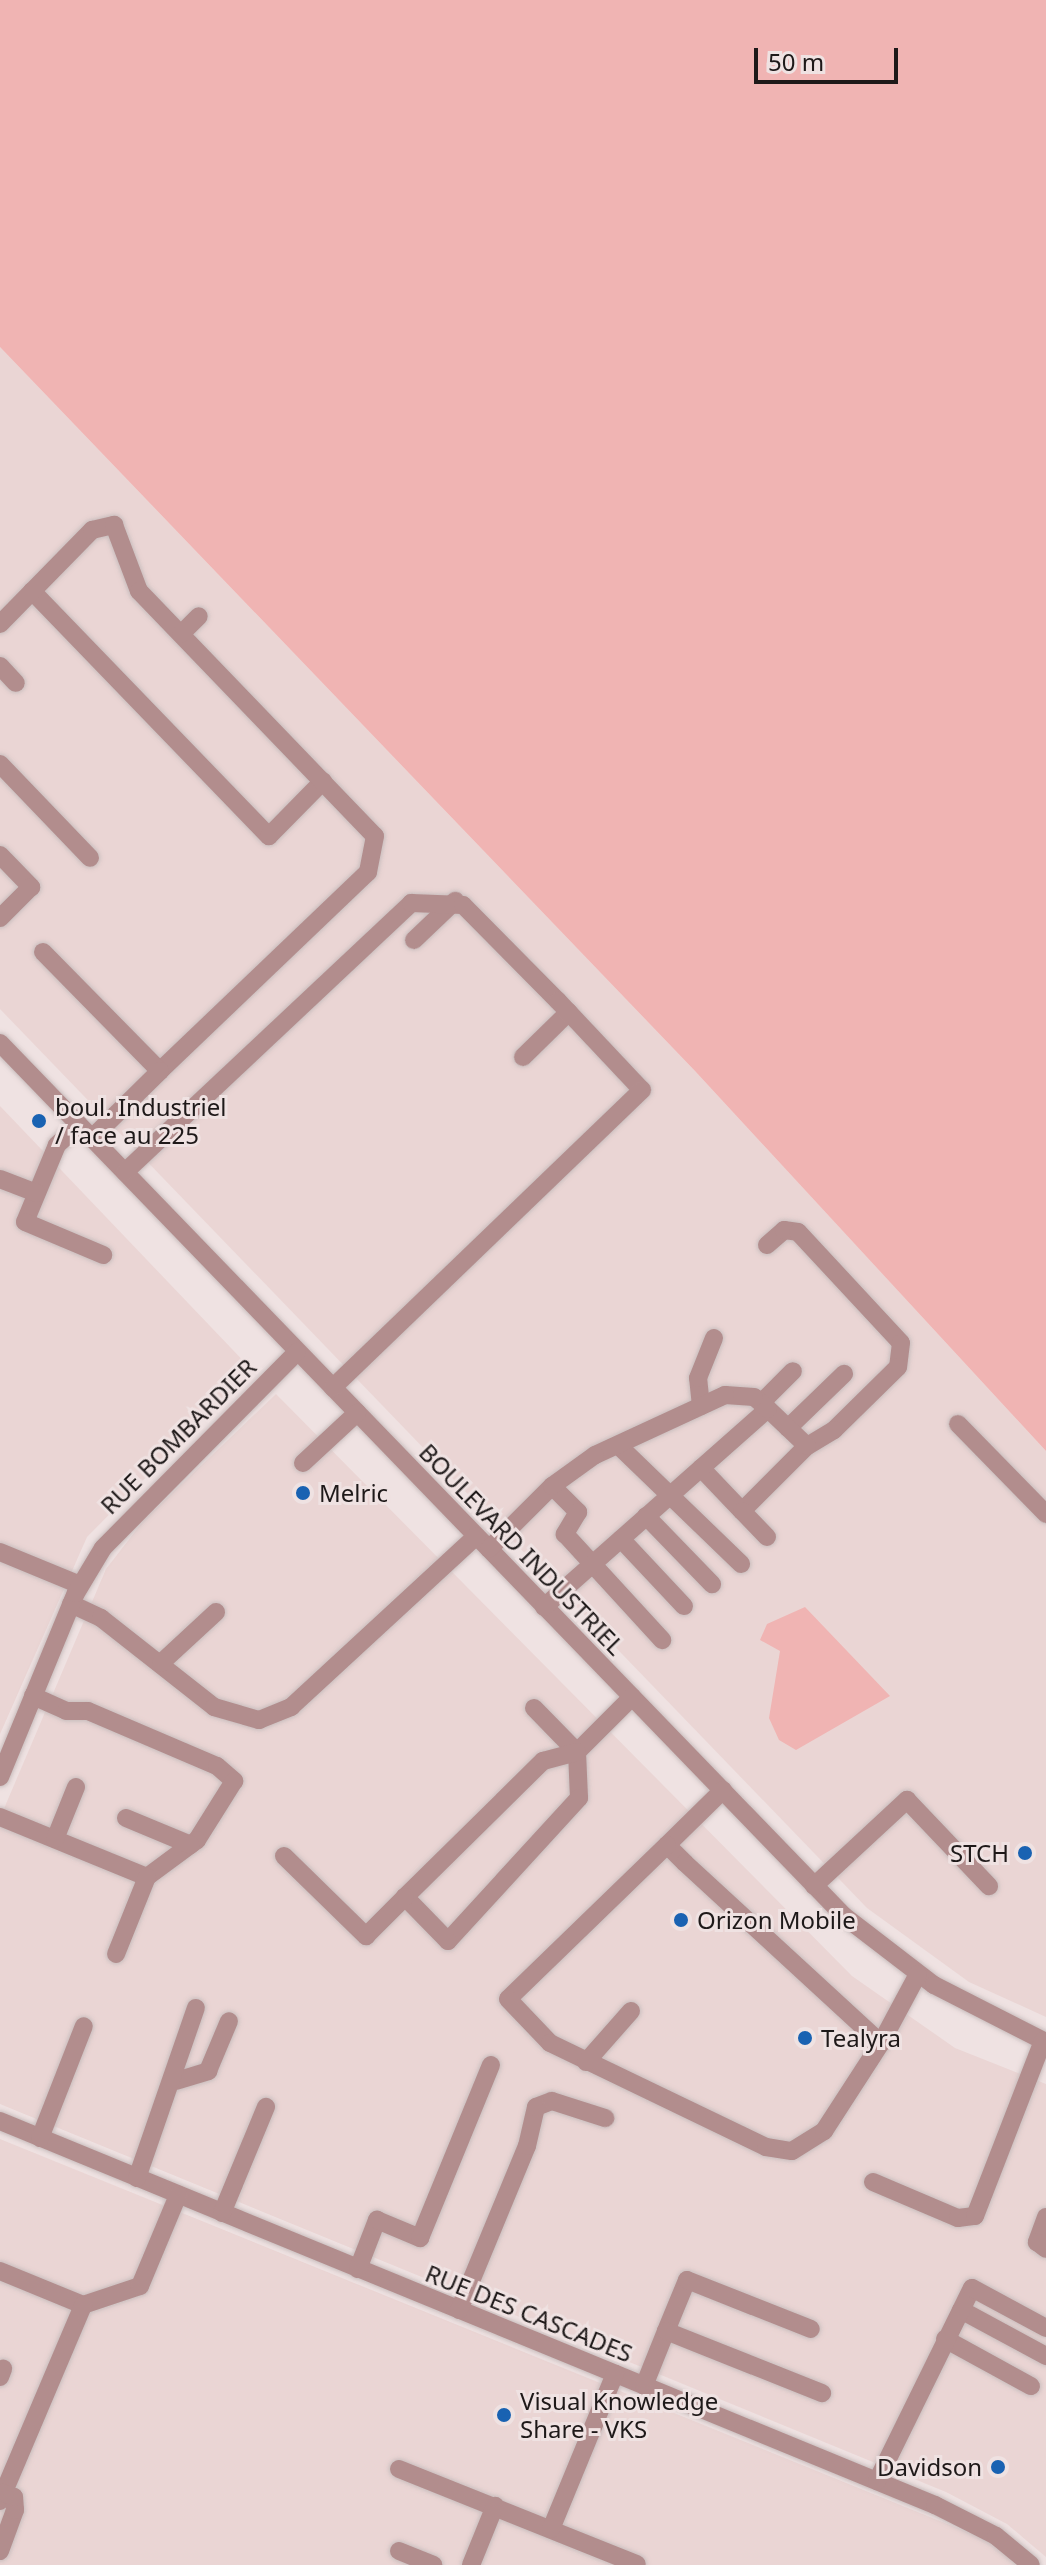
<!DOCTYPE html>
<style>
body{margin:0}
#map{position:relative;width:1046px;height:2565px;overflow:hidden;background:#efe2e2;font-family:"Noto Sans",sans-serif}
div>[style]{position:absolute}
.built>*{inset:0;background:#ead5d4}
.green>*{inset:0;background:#f0b4b3}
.roads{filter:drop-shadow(0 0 2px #c9bebe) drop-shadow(0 0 2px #c9bebe)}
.minor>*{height:18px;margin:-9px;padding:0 9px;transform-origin:9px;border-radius:9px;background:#b28d8d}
.dots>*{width:22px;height:22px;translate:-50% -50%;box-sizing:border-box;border:4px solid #efe2e2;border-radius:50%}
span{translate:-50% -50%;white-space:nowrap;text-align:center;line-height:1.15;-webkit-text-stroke:6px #efe2e2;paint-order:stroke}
.poi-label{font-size:24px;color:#1e1919}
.left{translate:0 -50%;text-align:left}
.right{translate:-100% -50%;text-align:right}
.street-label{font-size:24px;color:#1e1919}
.scale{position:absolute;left:754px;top:48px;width:144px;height:36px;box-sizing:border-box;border:4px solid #1e1919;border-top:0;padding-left:10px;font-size:24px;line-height:28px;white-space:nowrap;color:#1e1919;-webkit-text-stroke:6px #efe2e2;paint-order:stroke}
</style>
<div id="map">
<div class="built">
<div style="clip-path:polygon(0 347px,695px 1071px,1046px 1451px,1046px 2017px,969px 1982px,867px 1908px,0 1009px)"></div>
<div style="clip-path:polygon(0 1106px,252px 1370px,87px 1537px,0 1734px)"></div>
<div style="clip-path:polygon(276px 1394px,852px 1976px,955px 2048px,1046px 2084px,1046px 2557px,1007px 2524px,946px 2492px,0 2104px,0 1818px,106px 1569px,144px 1520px)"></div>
<div style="clip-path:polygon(0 2139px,989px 2541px,1016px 2565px,0 2565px)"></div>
</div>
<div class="green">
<div style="clip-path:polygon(0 0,1046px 0,1046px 1451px,695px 1071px,0 347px)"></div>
<div style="clip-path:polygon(805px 1607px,890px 1696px,796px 1750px,779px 1740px,769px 1718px,780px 1651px,760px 1640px,767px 1624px)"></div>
</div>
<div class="roads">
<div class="minor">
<div style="left:32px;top:591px;width:341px;rotate:46deg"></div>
<div style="left:269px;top:836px;width:77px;rotate:-45.5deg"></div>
<div style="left:0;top:624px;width:132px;rotate:-45.6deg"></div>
<div style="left:92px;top:530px;width:23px;rotate:-13deg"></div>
<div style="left:114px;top:525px;width:71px;rotate:69.3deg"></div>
<div style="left:139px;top:591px;width:340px;rotate:46.1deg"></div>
<div style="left:375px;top:836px;width:37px;rotate:101deg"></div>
<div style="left:368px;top:872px;width:288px;rotate:136.3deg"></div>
<div style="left:181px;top:634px;width:25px;rotate:-45deg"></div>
<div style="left:0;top:666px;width:23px;rotate:47deg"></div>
<div style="left:0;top:764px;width:130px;rotate:46.2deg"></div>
<div style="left:0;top:855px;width:45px;rotate:45.9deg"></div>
<div style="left:31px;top:887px;width:44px;rotate:135deg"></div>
<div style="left:414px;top:940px;width:57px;rotate:-43.6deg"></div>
<div style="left:43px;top:952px;width:167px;rotate:45.5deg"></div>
<div style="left:160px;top:1071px;width:95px;rotate:135.4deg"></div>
<div style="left:0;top:1043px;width:1214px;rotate:45.97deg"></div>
<div style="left:844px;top:1916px;width:113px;rotate:37.5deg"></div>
<div style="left:934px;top:1985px;width:126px;rotate:27deg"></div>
<div style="left:523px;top:1057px;width:64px;rotate:-44.4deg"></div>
<div style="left:79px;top:1125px;width:30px;rotate:138deg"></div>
<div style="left:57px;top:1145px;width:83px;rotate:112.6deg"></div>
<div style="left:25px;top:1222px;width:85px;rotate:22.9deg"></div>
<div style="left:125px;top:1172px;width:393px;rotate:-43.2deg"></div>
<div style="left:411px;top:903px;width:52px;rotate:2.2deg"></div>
<div style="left:463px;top:905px;width:135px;rotate:45.3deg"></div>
<div style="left:558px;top:1001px;width:122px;rotate:46.7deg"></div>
<div style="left:642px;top:1090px;width:429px;rotate:136.1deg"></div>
<div style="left:0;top:1179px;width:39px;rotate:21deg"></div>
<div style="left:767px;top:1245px;width:23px;rotate:-41deg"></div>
<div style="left:784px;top:1230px;width:14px;rotate:8deg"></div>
<div style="left:798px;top:1232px;width:151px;rotate:47.1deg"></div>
<div style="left:901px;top:1343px;width:24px;rotate:97deg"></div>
<div style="left:898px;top:1367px;width:90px;rotate:135.5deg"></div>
<div style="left:834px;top:1430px;width:31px;rotate:149deg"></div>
<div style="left:761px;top:1403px;width:45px;rotate:-45deg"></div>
<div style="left:701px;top:1406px;width:28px;rotate:-96deg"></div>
<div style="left:698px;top:1378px;width:43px;rotate:-68.2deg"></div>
<div style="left:958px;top:1424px;width:126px;rotate:45.6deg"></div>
<div style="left:788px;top:1428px;width:78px;rotate:-44deg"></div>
<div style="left:621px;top:1448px;width:167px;rotate:44deg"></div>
<div style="left:303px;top:1463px;width:74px;rotate:-42.8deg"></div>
<div style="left:701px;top:1468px;width:59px;rotate:46.4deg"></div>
<div style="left:742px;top:1511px;width:92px;rotate:-45deg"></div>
<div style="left:807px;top:1446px;width:54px;rotate:-136.5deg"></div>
<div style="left:742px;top:1511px;width:36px;rotate:46deg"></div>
<div style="left:646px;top:1516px;width:95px;rotate:45.9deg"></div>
<div style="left:621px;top:1539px;width:92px;rotate:46.8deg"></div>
<div style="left:489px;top:1549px;width:89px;rotate:-45deg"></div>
<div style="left:552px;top:1486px;width:37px;rotate:45deg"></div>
<div style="left:578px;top:1512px;width:26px;rotate:121deg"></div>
<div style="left:565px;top:1534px;width:144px;rotate:47.5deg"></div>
<div style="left:0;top:1552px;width:87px;rotate:22.4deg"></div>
<div style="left:71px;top:1604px;width:33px;rotate:25deg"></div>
<div style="left:101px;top:1618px;width:144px;rotate:38.2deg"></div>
<div style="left:214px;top:1707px;width:47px;rotate:16.1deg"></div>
<div style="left:259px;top:1720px;width:35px;rotate:-22deg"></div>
<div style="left:291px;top:1707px;width:252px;rotate:-42.7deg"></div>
<div style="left:544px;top:1607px;width:299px;rotate:-41.5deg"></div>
<div style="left:768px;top:1409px;width:18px;rotate:-139deg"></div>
<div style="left:754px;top:1397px;width:29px;rotate:-176deg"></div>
<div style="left:725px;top:1395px;width:143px;rotate:155.2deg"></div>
<div style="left:595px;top:1455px;width:53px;rotate:144.2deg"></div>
<div style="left:161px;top:1663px;width:75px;rotate:-42.8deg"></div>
<div style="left:33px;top:1696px;width:36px;rotate:24deg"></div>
<div style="left:66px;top:1711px;width:22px"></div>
<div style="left:88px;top:1711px;width:140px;rotate:23.1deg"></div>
<div style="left:217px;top:1766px;width:23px;rotate:41deg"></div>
<div style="left:234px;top:1781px;width:70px;rotate:122.1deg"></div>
<div style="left:197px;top:1840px;width:62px;rotate:143.5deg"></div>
<div style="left:534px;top:1708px;width:62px;rotate:45.7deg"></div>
<div style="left:577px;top:1752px;width:78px;rotate:-45deg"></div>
<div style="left:577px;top:1752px;width:46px;rotate:87.5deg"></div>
<div style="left:579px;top:1798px;width:194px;rotate:132.5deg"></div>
<div style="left:448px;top:1941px;width:62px;rotate:-134.3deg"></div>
<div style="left:405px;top:1897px;width:194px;rotate:-44.6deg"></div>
<div style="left:543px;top:1761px;width:35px;rotate:-15deg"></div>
<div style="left:0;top:1777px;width:199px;rotate:-67.6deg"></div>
<div style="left:76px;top:1593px;width:52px;rotate:-59deg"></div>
<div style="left:103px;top:1548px;width:276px;rotate:-45.3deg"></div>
<div style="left:723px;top:1790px;width:78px;rotate:135.5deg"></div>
<div style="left:667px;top:1845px;width:25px;rotate:45deg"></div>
<div style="left:685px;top:1863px;width:266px;rotate:42.6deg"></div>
<div style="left:881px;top:2043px;width:78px;rotate:-61.8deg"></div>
<div style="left:0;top:1817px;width:159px;rotate:22.2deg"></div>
<div style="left:147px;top:1877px;width:83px;rotate:111.9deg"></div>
<div style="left:126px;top:1818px;width:70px;rotate:22.6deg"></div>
<div style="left:55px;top:1839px;width:56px;rotate:-68deg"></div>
<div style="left:667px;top:1845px;width:221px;rotate:135.9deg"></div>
<div style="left:508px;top:1999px;width:61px;rotate:46.3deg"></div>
<div style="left:550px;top:2043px;width:240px;rotate:25.7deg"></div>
<div style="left:766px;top:2147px;width:26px;rotate:9deg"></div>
<div style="left:792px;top:2151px;width:38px;rotate:-32deg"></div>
<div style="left:824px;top:2131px;width:105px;rotate:-57.1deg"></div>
<div style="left:284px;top:1856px;width:115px;rotate:44.3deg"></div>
<div style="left:366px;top:1936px;width:55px;rotate:-45deg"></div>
<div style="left:814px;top:1886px;width:127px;rotate:-42.8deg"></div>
<div style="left:907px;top:1800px;width:119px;rotate:46.4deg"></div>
<div style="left:586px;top:2062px;width:68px;rotate:-48.6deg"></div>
<div style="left:176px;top:2081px;width:34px;rotate:-17deg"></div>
<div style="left:208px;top:2071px;width:54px;rotate:-67.2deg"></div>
<div style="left:0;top:2121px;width:1011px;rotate:22.33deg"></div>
<div style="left:935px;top:2505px;width:68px;rotate:26.9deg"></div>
<div style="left:996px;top:2536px;width:45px;rotate:39.6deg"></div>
<div style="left:40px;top:2138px;width:120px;rotate:-68.6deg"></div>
<div style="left:137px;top:2178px;width:180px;rotate:-70.9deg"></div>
<div style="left:873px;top:2182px;width:92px;rotate:23deg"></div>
<div style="left:958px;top:2218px;width:17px;rotate:-7deg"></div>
<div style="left:975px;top:2216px;width:188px;rotate:-68.8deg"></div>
<div style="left:222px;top:2213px;width:115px;rotate:-67.5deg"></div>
<div style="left:1046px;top:2217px;width:27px;rotate:110deg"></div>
<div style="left:1037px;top:2242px;width:11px;rotate:38deg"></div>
<div style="left:358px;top:2269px;width:53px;rotate:-68.8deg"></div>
<div style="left:377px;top:2220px;width:47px;rotate:22.7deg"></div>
<div style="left:420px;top:2238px;width:187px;rotate:-67.7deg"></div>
<div style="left:0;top:2271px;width:90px;rotate:22.3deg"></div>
<div style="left:83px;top:2305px;width:60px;rotate:-18.4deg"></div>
<div style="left:140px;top:2286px;width:99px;rotate:-67.3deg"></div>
<div style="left:459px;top:2310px;width:178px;rotate:-67.5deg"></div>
<div style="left:527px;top:2146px;width:40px;rotate:-77deg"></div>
<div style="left:536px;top:2107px;width:17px;rotate:-21deg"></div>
<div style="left:552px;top:2101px;width:56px;rotate:17.8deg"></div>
<div style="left:961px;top:2310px;width:97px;rotate:28.4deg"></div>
<div style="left:666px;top:2331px;width:55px;rotate:-67.6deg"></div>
<div style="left:687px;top:2280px;width:133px;rotate:21.6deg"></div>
<div style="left:945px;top:2339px;width:98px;rotate:28.7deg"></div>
<div style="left:0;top:2377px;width:9px;rotate:-69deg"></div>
<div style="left:644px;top:2386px;width:59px;rotate:-68.2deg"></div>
<div style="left:666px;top:2331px;width:168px;rotate:21.7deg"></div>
<div style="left:399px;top:2469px;width:256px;rotate:21.8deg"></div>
<div style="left:877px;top:2481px;width:215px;rotate:-63.8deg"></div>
<div style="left:972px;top:2288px;width:84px;rotate:28.4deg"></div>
<div style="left:0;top:2501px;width:213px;rotate:-67deg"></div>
<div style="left:551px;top:2529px;width:168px;rotate:-67.6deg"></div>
<div style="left:0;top:2551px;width:44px;rotate:-69.9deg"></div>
<div style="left:15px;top:2510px;width:13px;rotate:-94deg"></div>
<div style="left:14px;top:2497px;width:12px;rotate:-160deg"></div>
<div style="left:399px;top:2551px;width:37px;rotate:22deg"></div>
<div style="left:471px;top:2565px;width:64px;rotate:-67.9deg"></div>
</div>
</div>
<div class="dots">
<div style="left:39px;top:1121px;background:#1962b2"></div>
<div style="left:303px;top:1493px;background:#1962b2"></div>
<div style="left:1025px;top:1853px;background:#1962b2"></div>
<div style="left:681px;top:1920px;background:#1962b2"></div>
<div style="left:805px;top:2038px;background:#1962b2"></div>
<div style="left:504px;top:2415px;background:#1962b2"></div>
<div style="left:998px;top:2467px;background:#1962b2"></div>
</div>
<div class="poi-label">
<span class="left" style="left:55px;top:1121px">boul. Industriel<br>/ face au 225</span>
<span class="left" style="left:319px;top:1493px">Melric</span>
<span class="right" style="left:1009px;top:1853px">STCH</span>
<span class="left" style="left:697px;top:1920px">Orizon Mobile</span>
<span class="left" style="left:821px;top:2038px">Tealyra</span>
<span class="left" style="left:520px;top:2415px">Visual Knowledge<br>Share - VKS</span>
<span class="right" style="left:982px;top:2467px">Davidson</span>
</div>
<div class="street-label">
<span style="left:178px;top:1436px;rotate:-45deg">RUE BOMBARDIER</span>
<span style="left:522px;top:1549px;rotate:46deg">BOULEVARD INDUSTRIEL</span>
<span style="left:529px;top:2313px;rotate:22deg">RUE DES CASCADES</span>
</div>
<div class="scale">50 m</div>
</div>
